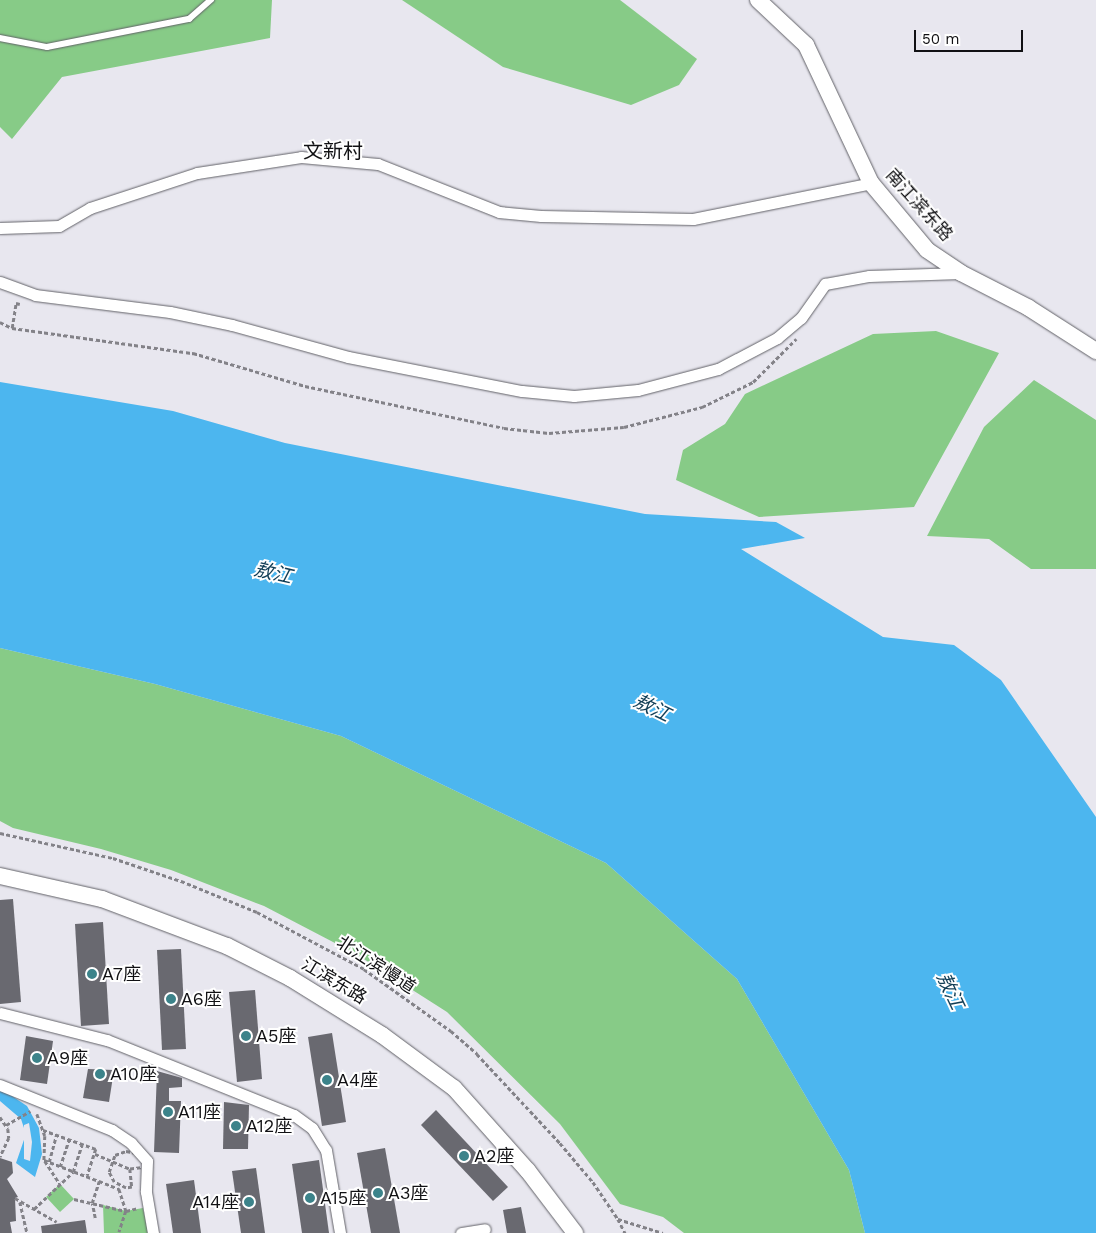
<!DOCTYPE html>
<meta charset="utf-8">
<style>
body{margin:0}
#map{position:relative;width:1096px;height:1233px;overflow:hidden;background:#e8e7ef;font-family:"Work Sans","Noto Sans SC",sans-serif}
div>[style]{position:absolute}
.green>*{inset:0;background:#87cb87}
.water>*{inset:0;background:#4cb6ef}
.pier>*{inset:0;background:#e8e7ef}
.building>*{inset:0;background:#696970}
.path>*{height:2.5px;margin-top:-1.25px;transform-origin:0;background:repeating-linear-gradient(90deg,#838288 0 4px,transparent 0 6.5px)}
.roads{filter:drop-shadow(0 0 1px #616167) drop-shadow(0 0 1px #616167)}
.lane>*{height:5.5px;margin:-2.75px;padding:0 2.75px;transform-origin:2.75px;border-radius:2.75px;background:#fff}
.street>*{height:11px;margin:-5.5px;padding:0 5.5px;transform-origin:5.5px;border-radius:5.5px;background:#fff}
.secondary>*{height:16px;margin:-8px;padding:0 8px;transform-origin:8px;border-radius:8px;background:#fff}
.dots>*{width:14px;height:14px;translate:-50% -50%;box-sizing:border-box;border:2px solid #fff;border-radius:50%}
span{translate:-50% -50%;white-space:nowrap;text-align:center;line-height:1.15;-webkit-text-stroke:4px #fff;paint-order:stroke}
.street-label{font-size:18px;color:#111114}
.poi-label{font-size:18px;color:#111114}
.left{translate:0 -50%;text-align:left}
.right{translate:-100% -50%;text-align:right}
.water-label{font-size:19px;color:#123e56;font-style:italic}
.quarter-label{font-size:20px;color:#111114}
.scale{position:absolute;left:914px;top:30px;width:109px;height:22px;box-sizing:border-box;border:2px solid #111114;border-top:0;padding-left:6px;font-size:15px;line-height:18px;white-space:nowrap;color:#111114;-webkit-text-stroke:4px #fff;paint-order:stroke}
</style>
<div id="map">
<div class="green">
<div style="clip-path:polygon(0 0,272px 0,270px 38px,62px 77px,12px 139px,0 127px)"></div>
<div style="clip-path:polygon(402px 0,620px 0,697px 59px,679px 85px,631px 105px,503px 67px)"></div>
<div style="clip-path:polygon(936px 331px,999px 353px,914px 507px,759px 517px,676px 480px,683px 450px,725px 424px,745px 394px,873px 334px)"></div>
<div style="clip-path:polygon(1034px 380px,1096px 420px,1096px 569px,1031px 569px,989px 539px,927px 536px,984px 427px)"></div>
<div style="clip-path:polygon(0 648px,155px 684px,341px 736px,606px 863px,737px 979px,849px 1170px,865px 1233px,684px 1233px,663px 1217px,620px 1204px,560px 1124px,447px 1012px,356px 954px,264px 906px,171px 870px,101px 849px,13px 828px,0 821px)"></div>
<div style="clip-path:polygon(60px 1184px,74px 1199px,60px 1212px,46px 1197px)"></div>
<div style="clip-path:polygon(103px 1205px,126px 1211px,143px 1208px,148px 1233px,104px 1233px)"></div>
</div>
<div class="water">
<div style="clip-path:polygon(0 382px,173px 411px,285px 443px,645px 514px,776px 522px,805px 538px,741px 549px,883px 637px,954px 645px,1001px 680px,1096px 817px,1096px 1233px,865px 1233px,849px 1170px,737px 979px,606px 863px,341px 736px,155px 684px,0 648px)"></div>
<div style="clip-path:polygon(0 1088px,27px 1106px,39px 1128px,42px 1154px,35px 1177px,16px 1163px,26px 1134px,21px 1119px,0 1101px)"></div>
</div>
<div class="pier">
<div style="clip-path:polygon(29px 1123px,32px 1142px,30px 1161px,24px 1159px,24px 1125px)"></div>
</div>
<div class="building">
<div style="clip-path:polygon(13px 899px,21px 1002px,0 1004px,0 900px)"></div>
<div style="clip-path:polygon(103px 922px,109px 1024px,81px 1026px,75px 924px)"></div>
<div style="clip-path:polygon(181px 949px,186px 1049px,162px 1050px,157px 950px)"></div>
<div style="clip-path:polygon(255px 990px,262px 1079px,237px 1082px,229px 992px)"></div>
<div style="clip-path:polygon(332px 1033px,346px 1122px,322px 1126px,308px 1037px)"></div>
<div style="clip-path:polygon(26px 1036px,53px 1041px,47px 1084px,20px 1080px)"></div>
<div style="clip-path:polygon(88px 1069px,114px 1070px,109px 1102px,83px 1098px)"></div>
<div style="clip-path:polygon(157px 1071px,182px 1078px,182px 1087px,169px 1088px,169px 1101px,181px 1101px,179px 1153px,154px 1152px)"></div>
<div style="clip-path:polygon(224px 1102px,249px 1105px,248px 1149px,223px 1149px)"></div>
<div style="clip-path:polygon(436px 1110px,508px 1187px,493px 1201px,421px 1125px)"></div>
<div style="clip-path:polygon(385px 1148px,400px 1233px,371px 1233px,357px 1153px)"></div>
<div style="clip-path:polygon(0 1158px,12px 1162px,13px 1173px,7px 1179px,18px 1197px,15px 1198px,16px 1221px,10px 1222px,12px 1233px,0 1233px)"></div>
<div style="clip-path:polygon(319px 1160px,329px 1233px,302px 1233px,292px 1164px)"></div>
<div style="clip-path:polygon(256px 1168px,265px 1233px,241px 1233px,232px 1171px)"></div>
<div style="clip-path:polygon(194px 1180px,201px 1233px,173px 1233px,166px 1184px)"></div>
<div style="clip-path:polygon(521px 1207px,526px 1233px,507px 1233px,503px 1210px)"></div>
<div style="clip-path:polygon(85px 1220px,87px 1233px,42px 1233px,41px 1226px)"></div>
</div>
<div class="path">
<div style="left:0;top:322px;width:13px;rotate:27deg"></div>
<div style="left:12px;top:328px;width:183px;rotate:7.9deg"></div>
<div style="left:193px;top:353px;width:117px;rotate:16.4deg"></div>
<div style="left:305px;top:386px;width:203px;rotate:11.9deg"></div>
<div style="left:504px;top:428px;width:45px;rotate:6.3deg"></div>
<div style="left:549px;top:433px;width:75px;rotate:-4.6deg"></div>
<div style="left:624px;top:427px;width:81px;rotate:-14.4deg"></div>
<div style="left:702px;top:407px;width:57px;rotate:-26.1deg"></div>
<div style="left:753px;top:382px;width:61px;rotate:-45deg"></div>
<div style="left:12px;top:328px;width:25px;rotate:-81deg"></div>
<div style="left:16px;top:303px;width:4px;rotate:14deg"></div>
<div style="left:0;top:833px;width:116px;rotate:12.5deg"></div>
<div style="left:113px;top:858px;width:72px;rotate:18.7deg"></div>
<div style="left:181px;top:881px;width:82px;rotate:22.2deg"></div>
<div style="left:257px;top:912px;width:121px;rotate:28deg"></div>
<div style="left:364px;top:969px;width:107px;rotate:35.5deg"></div>
<div style="left:451px;top:1031px;width:35px;rotate:41deg"></div>
<div style="left:477px;top:1054px;width:122px;rotate:47deg"></div>
<div style="left:560px;top:1143px;width:51px;rotate:49.8deg"></div>
<div style="left:593px;top:1182px;width:45px;rotate:56deg"></div>
<div style="left:618px;top:1219px;width:47px;rotate:17.3deg"></div>
<div style="left:37px;top:1114px;width:23px;rotate:70deg"></div>
<div style="left:45px;top:1136px;width:24px;rotate:92deg"></div>
<div style="left:44px;top:1160px;width:59px;rotate:20.9deg"></div>
<div style="left:0;top:1117px;width:14px;rotate:56deg"></div>
<div style="left:8px;top:1129px;width:9px;rotate:84deg"></div>
<div style="left:9px;top:1138px;width:21px;rotate:115deg"></div>
<div style="left:6px;top:1125px;width:28px;rotate:-30deg"></div>
<div style="left:43px;top:1130px;width:56px;rotate:19.7deg"></div>
<div style="left:96px;top:1149px;width:28px;rotate:108deg"></div>
<div style="left:126px;top:1151px;width:11px;rotate:10deg"></div>
<div style="left:137px;top:1153px;width:17px;rotate:54deg"></div>
<div style="left:147px;top:1167px;width:17px;rotate:173deg"></div>
<div style="left:130px;top:1169px;width:18px;rotate:84deg"></div>
<div style="left:132px;top:1187px;width:6px;rotate:171deg"></div>
<div style="left:126px;top:1188px;width:13px;rotate:-153deg"></div>
<div style="left:114px;top:1182px;width:11px;rotate:-117deg"></div>
<div style="left:109px;top:1172px;width:18px;rotate:-71deg"></div>
<div style="left:115px;top:1155px;width:12px;rotate:-20deg"></div>
<div style="left:95px;top:1154px;width:38px;rotate:23deg"></div>
<div style="left:45px;top:1161px;width:27px;rotate:57deg"></div>
<div style="left:49px;top:1162px;width:28px;rotate:-75deg"></div>
<div style="left:60px;top:1167px;width:28px;rotate:-72deg"></div>
<div style="left:15px;top:1198px;width:48px;rotate:29.7deg"></div>
<div style="left:74px;top:1199px;width:53px;rotate:13deg"></div>
<div style="left:126px;top:1211px;width:12px;rotate:-14deg"></div>
<div style="left:20px;top:1202px;width:32px;rotate:77deg"></div>
<div style="left:34px;top:1209px;width:54px;rotate:-43.5deg"></div>
<div style="left:73px;top:1172px;width:29px;rotate:-72deg"></div>
<div style="left:95px;top:1218px;width:15px;rotate:-101deg"></div>
<div style="left:92px;top:1203px;width:23px;rotate:-72deg"></div>
<div style="left:99px;top:1181px;width:22px;rotate:22deg"></div>
<div style="left:119px;top:1189px;width:23px;rotate:72deg"></div>
<div style="left:126px;top:1211px;width:22px;rotate:108deg"></div>
<div style="left:618px;top:1219px;width:16px;rotate:63deg"></div>
</div>
<div class="roads">
<div class="lane">
<div style="left:0;top:38px;width:48px;rotate:10.8deg"></div>
<div style="left:47px;top:47px;width:145px;rotate:-11.2deg"></div>
<div style="left:189px;top:19px;width:29px;rotate:-41deg"></div>
</div>
<div class="street">
<div style="left:0;top:228px;width:59px;rotate:-1.9deg"></div>
<div style="left:59px;top:226px;width:36px;rotate:-30deg"></div>
<div style="left:90px;top:208px;width:113px;rotate:-18.1deg"></div>
<div style="left:197px;top:173px;width:105px;rotate:-8.7deg"></div>
<div style="left:301px;top:157px;width:77px;rotate:5.2deg"></div>
<div style="left:378px;top:164px;width:130px;rotate:21.6deg"></div>
<div style="left:499px;top:212px;width:42px;rotate:5.4deg"></div>
<div style="left:541px;top:216px;width:152px;rotate:1.1deg"></div>
<div style="left:693px;top:219px;width:182px;rotate:-11.4deg"></div>
<div style="left:0;top:282px;width:37px;rotate:20deg"></div>
<div style="left:35px;top:295px;width:136px;rotate:7.2deg"></div>
<div style="left:170px;top:312px;width:63px;rotate:11.8deg"></div>
<div style="left:232px;top:325px;width:120px;rotate:15.4deg"></div>
<div style="left:348px;top:357px;width:177px;rotate:11.1deg"></div>
<div style="left:522px;top:391px;width:52px;rotate:5.5deg"></div>
<div style="left:574px;top:396px;width:64px;rotate:-5.4deg"></div>
<div style="left:638px;top:390px;width:83px;rotate:-14.7deg"></div>
<div style="left:718px;top:369px;width:67px;rotate:-27.7deg"></div>
<div style="left:777px;top:338px;width:31px;rotate:-40deg"></div>
<div style="left:801px;top:318px;width:42px;rotate:-54.8deg"></div>
<div style="left:825px;top:284px;width:45px;rotate:-10.3deg"></div>
<div style="left:869px;top:276px;width:92px;rotate:-1.9deg"></div>
<div style="left:0;top:1013px;width:110px;rotate:14.2deg"></div>
<div style="left:107px;top:1040px;width:201px;rotate:21.9deg"></div>
<div style="left:294px;top:1115px;width:22px;rotate:36deg"></div>
<div style="left:312px;top:1128px;width:26px;rotate:58deg"></div>
<div style="left:326px;top:1150px;width:84px;rotate:80.4deg"></div>
<div style="left:0;top:1085px;width:121px;rotate:21.9deg"></div>
<div style="left:112px;top:1130px;width:23px;rotate:34deg"></div>
<div style="left:131px;top:1143px;width:24px;rotate:48deg"></div>
<div style="left:147px;top:1161px;width:31px;rotate:92deg"></div>
<div style="left:146px;top:1192px;width:42px;rotate:80.3deg"></div>
<div style="left:461px;top:1233px;width:24px;rotate:-9deg"></div>
</div>
<div class="secondary">
<div style="left:758px;top:0;width:66px;rotate:43.2deg"></div>
<div style="left:806px;top:45px;width:153px;rotate:64.8deg"></div>
<div style="left:871px;top:183px;width:87px;rotate:50.1deg"></div>
<div style="left:927px;top:250px;width:41px;rotate:34.1deg"></div>
<div style="left:961px;top:273px;width:76px;rotate:27.2deg"></div>
<div style="left:1029px;top:308px;width:80px;rotate:32.7deg"></div>
<div style="left:0;top:876px;width:105px;rotate:12.7deg"></div>
<div style="left:102px;top:899px;width:134px;rotate:20.6deg"></div>
<div style="left:227px;top:946px;width:71px;rotate:26.9deg"></div>
<div style="left:290px;top:978px;width:108px;rotate:31.8deg"></div>
<div style="left:382px;top:1035px;width:89px;rotate:36.4deg"></div>
<div style="left:454px;top:1088px;width:111px;rotate:48.3deg"></div>
<div style="left:528px;top:1171px;width:78px;rotate:52.8deg"></div>
</div>
</div>
<div class="dots">
<div style="left:92px;top:974px;background:#3c838a"></div>
<div style="left:171px;top:999px;background:#3c838a"></div>
<div style="left:246px;top:1036px;background:#3c838a"></div>
<div style="left:37px;top:1058px;background:#3c838a"></div>
<div style="left:100px;top:1074px;background:#3c838a"></div>
<div style="left:327px;top:1080px;background:#3c838a"></div>
<div style="left:168px;top:1112px;background:#3c838a"></div>
<div style="left:236px;top:1126px;background:#3c838a"></div>
<div style="left:464px;top:1156px;background:#3c838a"></div>
<div style="left:378px;top:1193px;background:#3c838a"></div>
<div style="left:310px;top:1198px;background:#3c838a"></div>
<div style="left:249px;top:1202px;background:#3c838a"></div>
</div>
<div class="street-label">
<span style="left:919px;top:205px;rotate:48deg">南江滨东路</span>
<span style="left:376px;top:965px;rotate:33deg">北江滨慢道</span>
<span style="left:334px;top:981px;rotate:31deg">江滨东路</span>
</div>
<div class="poi-label">
<span class="left" style="left:102px;top:974px">A7座</span>
<span class="left" style="left:181px;top:999px">A6座</span>
<span class="left" style="left:256px;top:1036px">A5座</span>
<span class="left" style="left:47px;top:1058px">A9座</span>
<span class="left" style="left:110px;top:1074px">A10座</span>
<span class="left" style="left:337px;top:1080px">A4座</span>
<span class="left" style="left:178px;top:1112px">A11座</span>
<span class="left" style="left:246px;top:1126px">A12座</span>
<span class="left" style="left:474px;top:1156px">A2座</span>
<span class="left" style="left:388px;top:1193px">A3座</span>
<span class="left" style="left:320px;top:1198px">A15座</span>
<span class="right" style="left:239px;top:1202px">A14座</span>
</div>
<div class="water-label">
<span style="left:273px;top:573px;rotate:13deg">敖江</span>
<span style="left:652px;top:708px;rotate:26deg">敖江</span>
<span style="left:950px;top:991px;rotate:65deg">敖江</span>
</div>
<div class="quarter-label">
<span style="left:333px;top:151px">文新村</span>
</div>
<div class="scale">50 m</div>
</div>
